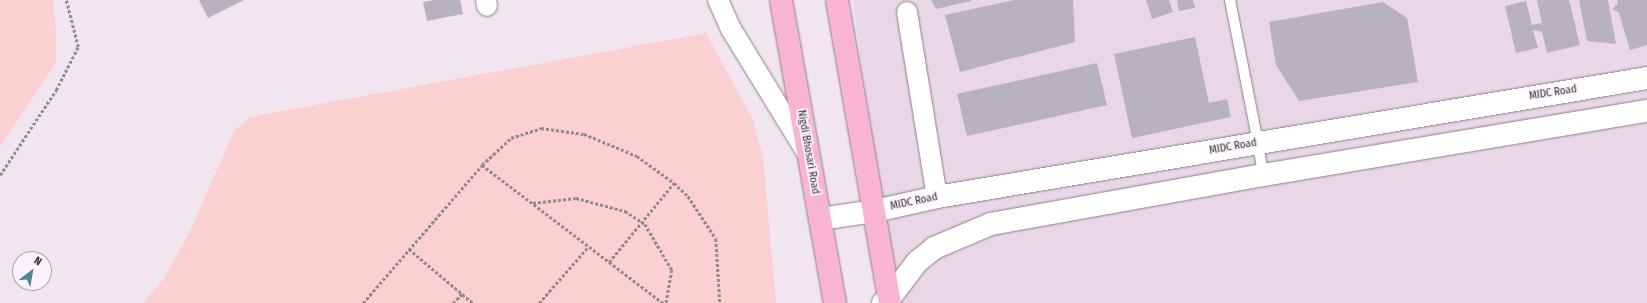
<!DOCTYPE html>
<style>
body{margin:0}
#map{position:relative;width:1647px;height:303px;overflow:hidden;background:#f1e5ef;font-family:"Fira Sans Condensed",sans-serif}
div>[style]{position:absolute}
.built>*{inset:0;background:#e9d7e7}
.green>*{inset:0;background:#fbd0d0}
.building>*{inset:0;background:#b7b2be}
.path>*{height:2.5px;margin-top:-1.25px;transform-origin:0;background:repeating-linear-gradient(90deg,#928a91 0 3px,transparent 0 5px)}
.roads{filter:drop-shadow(0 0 1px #8a8089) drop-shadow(0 0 1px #8a8089)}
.service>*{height:10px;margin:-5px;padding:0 5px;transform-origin:5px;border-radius:5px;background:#fff}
.minor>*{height:20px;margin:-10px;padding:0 10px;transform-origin:10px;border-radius:10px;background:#fff}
.secondary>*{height:22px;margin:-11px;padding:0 11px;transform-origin:11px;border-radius:11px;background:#fff}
.primary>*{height:22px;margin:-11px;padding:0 11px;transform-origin:11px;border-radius:11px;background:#f9b4d2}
span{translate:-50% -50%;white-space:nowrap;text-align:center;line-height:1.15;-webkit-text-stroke:4px #fef3fd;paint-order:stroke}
.street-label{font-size:11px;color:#312d31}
.north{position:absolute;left:12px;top:251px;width:40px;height:40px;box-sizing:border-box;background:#fef3fd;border:1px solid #aca4ab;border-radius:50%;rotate:31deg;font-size:11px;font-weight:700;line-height:16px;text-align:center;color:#312d31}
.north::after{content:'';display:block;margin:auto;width:14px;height:18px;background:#458a96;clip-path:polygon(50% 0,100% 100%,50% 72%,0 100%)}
</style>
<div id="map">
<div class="built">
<div style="clip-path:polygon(853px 0,1647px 0,1647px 303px,892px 303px)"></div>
</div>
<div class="green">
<div style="clip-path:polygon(0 0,53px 0,56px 32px,56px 63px,0 147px)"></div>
<div style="clip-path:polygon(706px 33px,753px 120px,763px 156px,776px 303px,143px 303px,165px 277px,192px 227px,234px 131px,250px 117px)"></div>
</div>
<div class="building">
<div style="clip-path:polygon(199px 0,244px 0,208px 18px)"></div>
<div style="clip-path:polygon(434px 0,460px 0,463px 14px,427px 21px,423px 2px)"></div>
<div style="clip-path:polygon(931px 0,971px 0,971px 1px,936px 9px)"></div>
<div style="clip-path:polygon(1014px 0,1073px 0,1075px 42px,960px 72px,945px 15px)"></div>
<div style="clip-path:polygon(1146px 0,1169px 0,1173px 12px,1152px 19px)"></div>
<div style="clip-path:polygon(1177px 0,1193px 0,1195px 8px,1179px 11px)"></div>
<div style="clip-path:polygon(1537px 0,1569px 0,1580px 45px,1547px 53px,1542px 32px,1533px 30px,1538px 48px,1516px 53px,1505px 6px,1526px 1px,1532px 25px,1542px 23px)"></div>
<div style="clip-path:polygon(1579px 0,1608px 0,1616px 44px,1587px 41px)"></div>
<div style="clip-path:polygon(1617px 0,1647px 0,1647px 45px,1630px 50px,1619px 13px,1612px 9px,1618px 4px)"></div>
<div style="clip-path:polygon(1383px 2px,1407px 18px,1418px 82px,1299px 101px,1276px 65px,1269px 22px)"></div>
<div style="clip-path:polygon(1195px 37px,1209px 103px,1227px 99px,1231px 117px,1132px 138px,1114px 54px)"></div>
<div style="clip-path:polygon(1097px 63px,1107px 105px,967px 136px,957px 94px)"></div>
</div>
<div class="path">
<div style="left:482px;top:165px;width:228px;rotate:37.3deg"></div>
<div style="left:0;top:175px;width:102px;rotate:-56.6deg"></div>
<div style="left:56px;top:90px;width:48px;rotate:-62.9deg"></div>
<div style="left:78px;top:47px;width:49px;rotate:-104.3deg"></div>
<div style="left:533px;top:203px;width:43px;rotate:-6.6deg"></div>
<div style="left:576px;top:198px;width:51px;rotate:14.9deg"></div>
<div style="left:625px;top:211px;width:24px;rotate:33deg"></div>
<div style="left:645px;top:224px;width:53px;rotate:59.6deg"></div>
<div style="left:672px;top:270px;width:34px;rotate:100deg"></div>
<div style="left:409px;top:249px;width:84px;rotate:40.2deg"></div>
<div style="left:609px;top:262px;width:102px;rotate:-50.6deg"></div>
<div style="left:363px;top:303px;width:182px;rotate:-49.2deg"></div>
<div style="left:482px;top:165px;width:40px;rotate:-43deg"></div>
<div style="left:511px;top:138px;width:32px;rotate:-18deg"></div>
<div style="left:541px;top:128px;width:43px;rotate:7.9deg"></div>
<div style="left:584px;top:134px;width:57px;rotate:22.5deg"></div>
<div style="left:637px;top:156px;width:46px;rotate:36.1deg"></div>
<div style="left:674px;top:183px;width:19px;rotate:43deg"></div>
<div style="left:688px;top:196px;width:51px;rotate:56.9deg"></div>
<div style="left:716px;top:239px;width:64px;rotate:86.4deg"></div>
<div style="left:453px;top:303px;width:13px;rotate:-45deg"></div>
<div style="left:539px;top:303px;width:74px;rotate:-48.8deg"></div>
</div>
<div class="roads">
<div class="service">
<div style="left:1230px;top:0;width:146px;rotate:78.9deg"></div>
<div style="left:1258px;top:143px;width:32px;rotate:81deg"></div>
</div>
<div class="minor">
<div style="left:486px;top:0;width:6px;rotate:81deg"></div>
<div style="left:718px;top:0;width:32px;rotate:66deg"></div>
<div style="left:731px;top:29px;width:145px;rotate:58.5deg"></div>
<div style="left:907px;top:12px;width:187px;rotate:80.8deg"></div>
</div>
<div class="secondary">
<div style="left:820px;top:219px;width:56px;rotate:-8.3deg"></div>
<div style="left:875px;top:211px;width:64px;rotate:-12.7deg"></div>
<div style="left:937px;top:197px;width:720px;rotate:-9.51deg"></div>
<div style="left:883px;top:303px;width:7px;rotate:-34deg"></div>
<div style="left:889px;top:299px;width:46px;rotate:-52.9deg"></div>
<div style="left:917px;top:262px;width:22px;rotate:-39deg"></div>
<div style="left:934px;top:248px;width:62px;rotate:-22.8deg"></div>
<div style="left:991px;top:224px;width:276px;rotate:-10.2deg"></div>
<div style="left:1263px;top:175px;width:389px;rotate:-9.5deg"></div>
</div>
<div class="primary">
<div style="left:781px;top:0;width:308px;rotate:79.9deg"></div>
<div style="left:837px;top:0;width:308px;rotate:80.1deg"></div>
</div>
</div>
<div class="street-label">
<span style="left:1553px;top:93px;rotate:-9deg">MIDC Road</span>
<span style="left:1233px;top:147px;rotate:-10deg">MIDC Road</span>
<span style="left:808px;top:152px;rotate:80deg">Nigdi Bhosari Road</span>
<span style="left:914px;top:202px;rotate:-12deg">MIDC Road</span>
</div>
<div class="north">N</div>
</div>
